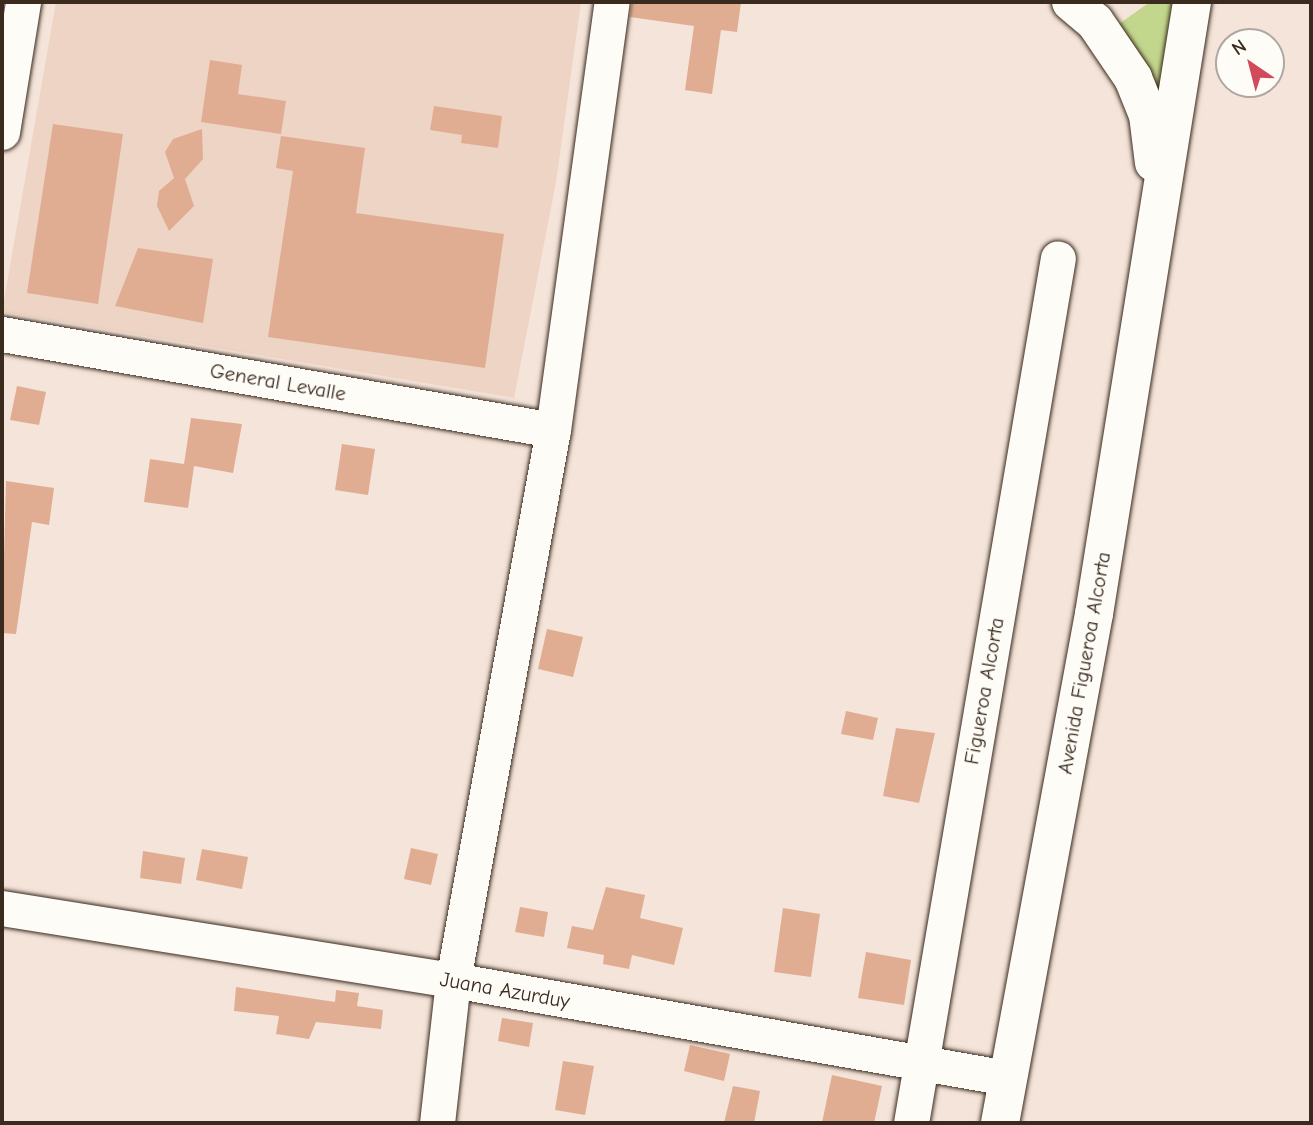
<!DOCTYPE html>
<style>
body{margin:0}
#map{position:relative;width:1313px;height:1125px;overflow:hidden;background:#f4e4d9;font-family:"Comic Neue",sans-serif}
div>[style]{position:absolute}
.built>*{inset:0;background:#eed4c4}
.green>*{inset:0;background:#c3d78c}
.building>*{inset:0;background:#e0ad93}
.roads{filter:drop-shadow(0 0 2px #3b2a1e) drop-shadow(0 0 2px #3b2a1e)}
.minor>*{height:35px;margin:-17.5px;padding:0 17.5px;transform-origin:17.5px;border-radius:17.5px;background:#fdfcf7}
.secondary>*{height:38px;margin:-19px;padding:0 19px;transform-origin:19px;border-radius:19px;background:#fdfcf7}
span{translate:-50% -50%;white-space:nowrap;text-align:center;line-height:1.15;-webkit-text-stroke:5px #fdfcf7;paint-order:stroke}
.street-label{font-size:21px;color:#3b2a1e}
.frame{position:absolute;inset:0;border:4px solid #3b2a1e;pointer-events:none}
.north{position:absolute;left:1215px;top:28px;width:70px;height:70px;box-sizing:border-box;background:#fdfcf7;border:2px solid #afa8a0;border-radius:50%;rotate:325deg;font-size:19px;font-weight:700;line-height:28px;text-align:center;color:#3b2a1e}
.north::after{content:'';display:block;margin:auto;width:24px;height:32px;background:#d1495b;clip-path:polygon(50% 0,100% 100%,50% 72%,0 100%)}
</style>
<div id="map">
<div class="built">
<div style="clip-path:polygon(56px 2px,581px 2px,556px 182px,514px 398px,2px 312px)"></div>
</div>
<div class="green">
<div style="clip-path:polygon(1150px 2px,1174px 2px,1163px 81px,1158px 86px,1119px 24px)"></div>
</div>
<div class="building">
<div style="clip-path:polygon(632px 2px,741px 2px,737px 32px,721px 30px,712px 94px,685px 90px,694px 26px,630px 17px)"></div>
<div style="clip-path:polygon(210px 60px,242px 65px,238px 94px,286px 101px,281px 134px,201px 122px)"></div>
<div style="clip-path:polygon(434px 106px,502px 116px,498px 148px,461px 143px,462px 135px,430px 130px)"></div>
<div style="clip-path:polygon(53px 124px,123px 134px,98px 304px,27px 293px)"></div>
<div style="clip-path:polygon(202px 129px,203px 159px,185px 179px,194px 206px,169px 231px,157px 206px,159px 191px,174px 178px,165px 152px,173px 139px)"></div>
<div style="clip-path:polygon(281px 136px,365px 148px,356px 213px,504px 234px,485px 368px,268px 337px,293px 171px,276px 168px)"></div>
<div style="clip-path:polygon(138px 248px,213px 259px,203px 323px,115px 306px)"></div>
<div style="clip-path:polygon(17px 386px,46px 392px,39px 425px,10px 420px)"></div>
<div style="clip-path:polygon(191px 418px,242px 424px,233px 473px,194px 466px,188px 508px,144px 502px,150px 459px,184px 464px)"></div>
<div style="clip-path:polygon(342px 444px,375px 449px,368px 495px,335px 490px)"></div>
<div style="clip-path:polygon(6px 481px,54px 488px,49px 525px,32px 522px,16px 634px,2px 633px)"></div>
<div style="clip-path:polygon(547px 629px,583px 637px,573px 677px,538px 669px)"></div>
<div style="clip-path:polygon(846px 711px,878px 718px,873px 740px,841px 734px)"></div>
<div style="clip-path:polygon(896px 728px,935px 733px,919px 803px,883px 796px)"></div>
<div style="clip-path:polygon(411px 848px,438px 854px,431px 885px,404px 879px)"></div>
<div style="clip-path:polygon(202px 849px,248px 857px,242px 889px,196px 880px)"></div>
<div style="clip-path:polygon(143px 851px,185px 858px,181px 884px,140px 878px)"></div>
<div style="clip-path:polygon(606px 887px,645px 895px,640px 918px,683px 928px,674px 965px,632px 955px,629px 969px,603px 964px,604px 955px,567px 948px,572px 926px,593px 930px)"></div>
<div style="clip-path:polygon(520px 907px,548px 912px,544px 937px,515px 932px)"></div>
<div style="clip-path:polygon(783px 908px,820px 914px,811px 977px,774px 972px)"></div>
<div style="clip-path:polygon(866px 952px,911px 960px,904px 1005px,858px 998px)"></div>
<div style="clip-path:polygon(236px 987px,335px 1002px,336px 990px,359px 993px,357px 1006px,383px 1010px,381px 1029px,316px 1022px,309px 1039px,276px 1034px,279px 1016px,234px 1011px)"></div>
<div style="clip-path:polygon(502px 1018px,533px 1023px,529px 1047px,498px 1041px)"></div>
<div style="clip-path:polygon(690px 1045px,730px 1054px,724px 1081px,684px 1071px)"></div>
<div style="clip-path:polygon(563px 1061px,594px 1066px,585px 1115px,555px 1110px)"></div>
<div style="clip-path:polygon(832px 1075px,882px 1086px,874px 1123px,822px 1123px)"></div>
<div style="clip-path:polygon(733px 1086px,760px 1091px,754px 1123px,724px 1123px)"></div>
</div>
<div class="roads">
<div class="minor">
<div style="left:2px;top:132px;width:132px;rotate:-80.8deg"></div>
<div style="left:2px;top:334px;width:559px;rotate:9.88deg"></div>
<div style="left:2px;top:908px;width:457px;rotate:9.1deg"></div>
<div style="left:453px;top:980px;width:563px;rotate:10.03deg"></div>
<div style="left:437px;top:1123px;width:144px;rotate:-83.6deg"></div>
<div style="left:453px;top:980px;width:559px;rotate:-79.7deg"></div>
<div style="left:553px;top:430px;width:432px;rotate:-82.2deg"></div>
<div style="left:911px;top:1123px;width:877px;rotate:-80.36deg"></div>
</div>
<div class="secondary">
<div style="left:1071px;top:2px;width:31px;rotate:40deg"></div>
<div style="left:1095px;top:22px;width:68px;rotate:55.8deg"></div>
<div style="left:1133px;top:78px;width:40px;rotate:68deg"></div>
<div style="left:1148px;top:115px;width:48px;rotate:82.9deg"></div>
<div style="left:1000px;top:1123px;width:518px;rotate:-79.54deg"></div>
<div style="left:1094px;top:614px;width:620px;rotate:-80.9deg"></div>
</div>
</div>
<div class="street-label">
<span style="left:278px;top:382px;rotate:10deg">General Levalle</span>
<span style="left:1084px;top:663px;rotate:-80deg">Avenida Figueroa Alcorta</span>
<span style="left:984px;top:691px;rotate:-80deg">Figueroa Alcorta</span>
<span style="left:505px;top:990px;rotate:10deg">Juana Azurduy</span>
</div>
<div class="frame"></div>
<div class="north">N</div>
</div>
